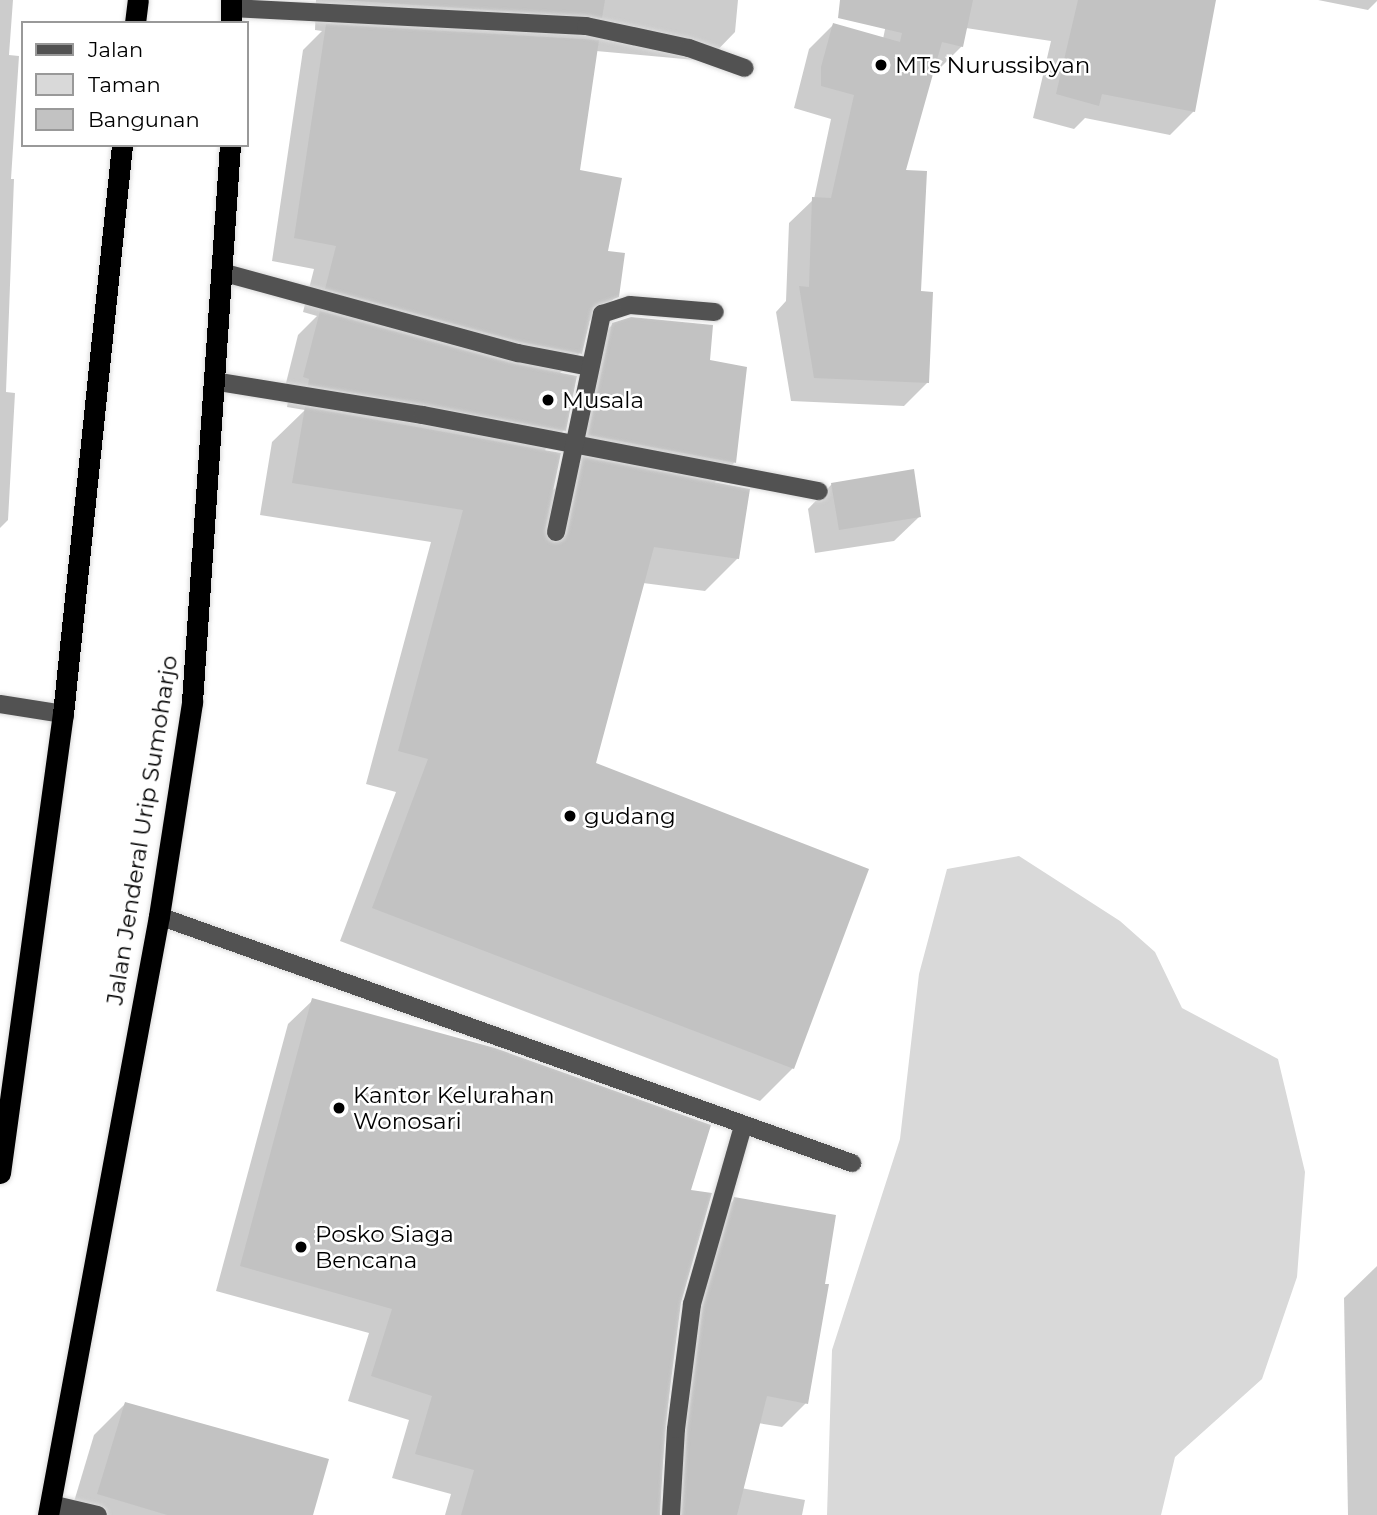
<!DOCTYPE html>
<style>
body{margin:0}
#map{position:relative;width:1377px;height:1515px;overflow:hidden;background:#fff;font-family:Montserrat,sans-serif}
div>[style]{position:absolute}
.green>*{inset:0;background:#d9d9d9}
.shadow>*{inset:0;background:#0003}
.building>*{inset:0;background:#c2c2c2}
.roads{filter:drop-shadow(0 0 2px #dbdbdb) drop-shadow(0 0 2px #dbdbdb)}
.minor>*{height:18px;margin:-9px;padding:0 9px;transform-origin:9px;border-radius:9px;background:#525252}
.highway>*{height:21px;margin:-10.5px;padding:0 10.5px;transform-origin:10.5px;border-radius:10.5px;background:#000}
.dots>*{width:19px;height:19px;translate:-50% -50%;box-sizing:border-box;border:4px solid #fff;border-radius:50%}
span{translate:-50% -50%;white-space:nowrap;text-align:center;line-height:1.15;-webkit-text-stroke:5px #fff;paint-order:stroke}
.poi-label{font-size:23px;color:#000}
.left{translate:0 -50%;text-align:left}
.street-label{font-size:23px;color:#000}
.legend{position:absolute;left:21px;top:21px;width:228px;height:126px;box-sizing:border-box;background:#fff;border:2px solid #999;margin:0;padding:9px 12px;list-style:none;font-size:21px;color:#000}
.legend li{display:flex;align-items:center;gap:14px;height:35px}
.legend b{width:35px;border:2px solid #999}
</style>
<div id="map">
<div class="green">
<div style="clip-path:polygon(1019px 856px,1120px 921px,1155px 952px,1182px 1008px,1278px 1059px,1305px 1172px,1297px 1277px,1262px 1379px,1175px 1457px,1161px 1515px,827px 1515px,832px 1350px,900px 1139px,919px 974px,947px 869px)"></div>
</div>
<div class="shadow">
<div style="clip-path:polygon(0 0,13px 0,9px 55px,19px 56px,11px 179px,14px 179px,6px 392px,15px 393px,8px 520px,0 528px)"></div>
<div style="clip-path:polygon(316px 0,738px 0,735px 32px,707px 61px,596px 51px,578px 172px,617px 296px,588px 322px,580px 353px,559px 374px,564px 430px,543px 452px,551px 492px,581px 463px,564px 459px,588px 349px,613px 324px,709px 362px,734px 463px,713px 484px,738px 558px,705px 591px,643px 583px,594px 764px,793px 1068px,760px 1101px,340px 941px,396px 792px,366px 784px,431px 542px,260px 515px,272px 442px,305px 410px,287px 407px,288px 401px,282px 399px,298px 335px,317px 316px,303px 312px,314px 269px,272px 261px,303px 50px,322px 31px,315px 30px)"></div>
<div style="clip-path:polygon(891px 0,1213px 0,1194px 111px,1170px 135px,1085px 118px,1074px 129px,1033px 118px,1051px 41px,966px 28px,962px 46px,938px 70px,932px 69px,903px 172px,927px 383px,904px 406px,791px 401px,776px 312px,786px 301px,789px 223px,814px 199px,831px 119px,794px 108px,809px 49px,833px 25px,883px 39px)"></div>
<div style="clip-path:polygon(1318px 0,1377px 0,1377px 1px,1368px 10px)"></div>
<div style="clip-path:polygon(832px 484px,919px 517px,894px 541px,815px 553px,808px 509px)"></div>
<div style="clip-path:polygon(313px 1000px,688px 1191px,658px 1515px,445px 1515px,451px 1494px,392px 1478px,409px 1420px,348px 1401px,369px 1333px,216px 1291px,288px 1024px)"></div>
<div style="clip-path:polygon(735px 1199px,806px 1403px,782px 1427px,758px 1423px,741px 1488px,805px 1500px,802px 1515px,661px 1515px,679px 1332px,710px 1224px)"></div>
<div style="clip-path:polygon(1377px 1266px,1377px 1515px,1348px 1515px,1344px 1298px)"></div>
<div style="clip-path:polygon(125px 1404px,311px 1515px,70px 1515px,94px 1435px)"></div>
</div>
<div class="building">
<div style="clip-path:polygon(343px 0,605px 0,602px 18px)"></div>
<div style="clip-path:polygon(840px 0,973px 0,963px 47px,942px 42px,906px 170px,927px 171px,921px 291px,933px 292px,929px 383px,814px 378px,799px 286px,809px 287px,812px 197px,831px 198px,854px 95px,821px 86px,821px 67px,833px 23px,900px 42px,902px 33px,838px 18px)"></div>
<div style="clip-path:polygon(1078px 0,1216px 0,1195px 112px,1102px 94px,1099px 106px,1056px 94px)"></div>
<div style="clip-path:polygon(326px 24px,599px 40px,580px 170px,622px 178px,608px 251px,625px 253px,619px 297px,593px 307px,582px 354px,521px 342px,325px 289px,336px 246px,294px 238px)"></div>
<div style="clip-path:polygon(320px 311px,515px 364px,577px 376px,566px 431px,308px 385px,309px 379px,303px 377px)"></div>
<div style="clip-path:polygon(631px 317px,713px 325px,710px 360px,747px 367px,736px 463px,588px 435px,612px 323px)"></div>
<div style="clip-path:polygon(305px 407px,561px 453px,545px 530px,554px 543px,567px 534px,583px 457px,750px 489px,739px 559px,654px 547px,596px 763px,869px 869px,794px 1069px,372px 908px,428px 759px,398px 751px,463px 510px,292px 483px)"></div>
<div style="clip-path:polygon(914px 469px,921px 517px,839px 530px,831px 483px)"></div>
<div style="clip-path:polygon(312px 998px,495px 1048px,711px 1125px,691px 1190px,712px 1193px,681px 1303px,665px 1428px,660px 1515px,461px 1515px,474px 1470px,415px 1454px,432px 1396px,371px 1376px,392px 1309px,240px 1266px)"></div>
<div style="clip-path:polygon(734px 1197px,836px 1215px,825px 1284px,829px 1284px,808px 1404px,767px 1396px,737px 1515px,682px 1515px,687px 1430px,703px 1306px)"></div>
<div style="clip-path:polygon(125px 1402px,329px 1459px,313px 1515px,167px 1515px,97px 1494px)"></div>
</div>
<div class="roads">
<div class="minor">
<div style="left:231px;top:8px;width:355px;rotate:2.9deg"></div>
<div style="left:586px;top:26px;width:105px;rotate:12.1deg"></div>
<div style="left:689px;top:48px;width:59px;rotate:19.7deg"></div>
<div style="left:225px;top:273px;width:304px;rotate:15.3deg"></div>
<div style="left:518px;top:353px;width:73px;rotate:11deg"></div>
<div style="left:213px;top:381px;width:213px;rotate:9.2deg"></div>
<div style="left:423px;top:415px;width:403px;rotate:10.9deg"></div>
<div style="left:556px;top:532px;width:223px;rotate:-78.1deg"></div>
<div style="left:602px;top:314px;width:29px;rotate:-18deg"></div>
<div style="left:630px;top:305px;width:85px;rotate:4.7deg"></div>
<div style="left:0;top:704px;width:64px;rotate:9deg"></div>
<div style="left:159px;top:916px;width:736px;rotate:19.62deg"></div>
<div style="left:51px;top:1504px;width:48px;rotate:13.2deg"></div>
<div style="left:671px;top:1515px;width:86px;rotate:-86.7deg"></div>
<div style="left:676px;top:1429px;width:126px;rotate:-82.7deg"></div>
<div style="left:692px;top:1304px;width:185px;rotate:-74deg"></div>
</div>
<div class="highway">
<div style="left:231px;top:0;width:23px;rotate:90deg"></div>
<div style="left:135px;top:23px;width:23px;rotate:-83deg"></div>
<div style="left:0;top:1173px;width:463px;rotate:-82.2deg"></div>
<div style="left:63px;top:714px;width:572px;rotate:-84.08deg"></div>
<div style="left:48px;top:1515px;width:609px;rotate:-79.5deg"></div>
<div style="left:159px;top:916px;width:217px;rotate:-81.2deg"></div>
<div style="left:192px;top:702px;width:558px;rotate:-86.1deg"></div>
</div>
</div>
<div class="dots">
<div style="left:881px;top:65px;background:#000"></div>
<div style="left:548px;top:400px;background:#000"></div>
<div style="left:570px;top:816px;background:#000"></div>
<div style="left:339px;top:1108px;background:#000"></div>
<div style="left:301px;top:1247px;background:#000"></div>
</div>
<div class="poi-label">
<span class="left" style="left:895px;top:65px">MTs Nurussibyan</span>
<span class="left" style="left:562px;top:400px">Musala</span>
<span class="left" style="left:584px;top:816px">gudang</span>
<span class="left" style="left:353px;top:1108px">Kantor Kelurahan<br>Wonosari</span>
<span class="left" style="left:315px;top:1247px">Posko Siaga<br>Bencana</span>
</div>
<div class="street-label">
<span style="left:142px;top:830px;rotate:-81deg">Jalan Jenderal Urip Sumoharjo</span>
</div>
<ul class="legend">
<li><b style="height:9px;background:#525252"></b>Jalan</li>
<li><b style="height:19px;background:#d9d9d9"></b>Taman</li>
<li><b style="height:19px;background:#c2c2c2"></b>Bangunan</li>
</ul>
</div>
